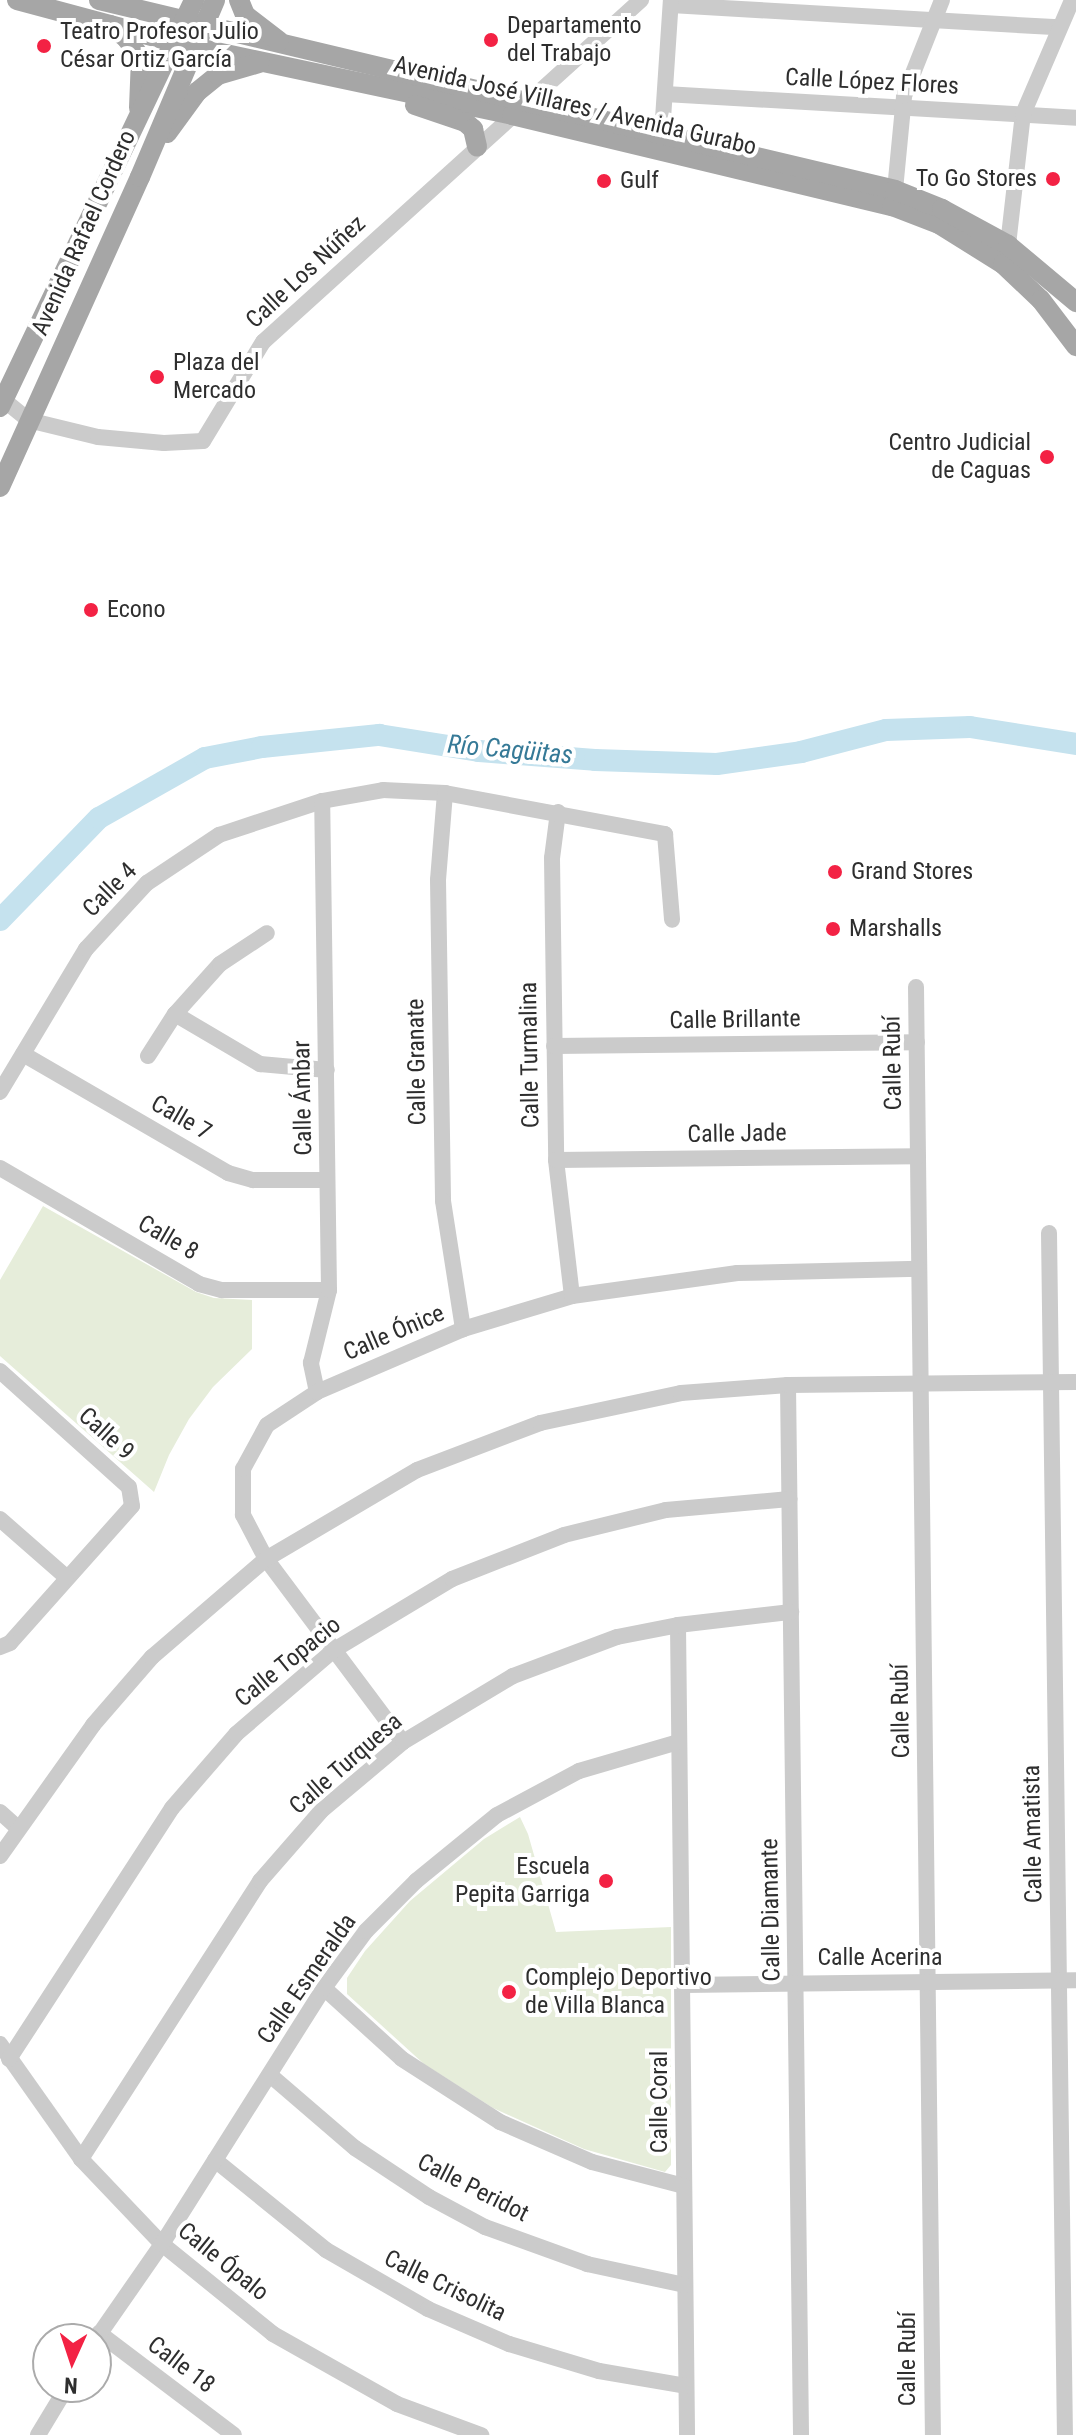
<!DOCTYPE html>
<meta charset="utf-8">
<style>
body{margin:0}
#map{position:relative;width:1076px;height:2435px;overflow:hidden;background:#fff;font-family:"Roboto Condensed",sans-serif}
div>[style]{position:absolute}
.green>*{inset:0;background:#e6edda}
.river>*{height:22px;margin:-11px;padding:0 11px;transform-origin:11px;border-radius:11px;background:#c5e2ee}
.minor>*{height:16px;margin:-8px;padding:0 8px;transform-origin:8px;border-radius:8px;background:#cbcbcb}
.major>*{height:20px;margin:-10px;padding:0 10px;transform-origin:10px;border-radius:10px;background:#a6a6a6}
.dots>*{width:22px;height:22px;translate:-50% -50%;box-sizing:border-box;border:4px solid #fff;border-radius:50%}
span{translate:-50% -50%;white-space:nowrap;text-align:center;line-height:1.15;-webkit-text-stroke:8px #fff;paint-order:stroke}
.poi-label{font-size:24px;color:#2e2e2e}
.left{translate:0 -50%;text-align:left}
.right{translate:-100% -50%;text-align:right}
.street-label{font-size:24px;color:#2e2e2e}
.water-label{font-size:26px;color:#367a97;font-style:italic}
.north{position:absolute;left:32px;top:2323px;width:80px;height:80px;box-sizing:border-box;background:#fff;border:2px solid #ababab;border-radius:50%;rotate:183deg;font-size:22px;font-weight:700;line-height:32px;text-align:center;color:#2e2e2e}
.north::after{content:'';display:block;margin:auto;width:28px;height:36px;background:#f32244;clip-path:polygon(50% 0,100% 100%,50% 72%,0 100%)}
</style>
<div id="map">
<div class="green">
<div style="clip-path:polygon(43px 1206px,196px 1292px,214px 1298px,252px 1300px,252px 1349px,213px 1387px,189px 1419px,169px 1455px,154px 1492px,0 1356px,0 1280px)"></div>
<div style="clip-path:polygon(520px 1817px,528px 1834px,556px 1932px,671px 1927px,671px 2165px,665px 2172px,584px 2149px,493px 2108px,424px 2064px,347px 1994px,347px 1978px,365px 1951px,410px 1901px,484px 1839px)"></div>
</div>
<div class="river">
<div style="left:0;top:920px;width:142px;rotate:-45.9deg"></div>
<div style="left:99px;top:818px;width:122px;rotate:-29.5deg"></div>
<div style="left:205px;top:758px;width:58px;rotate:-10.9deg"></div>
<div style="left:262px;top:747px;width:118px;rotate:-5.9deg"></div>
<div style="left:379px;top:735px;width:101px;rotate:9.1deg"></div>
<div style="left:479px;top:751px;width:116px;rotate:4.4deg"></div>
<div style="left:595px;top:760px;width:122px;rotate:1.9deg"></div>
<div style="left:717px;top:764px;width:85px;rotate:-8.1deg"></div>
<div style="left:801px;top:752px;width:88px;rotate:-14.5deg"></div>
<div style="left:886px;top:730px;width:84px;rotate:-2deg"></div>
<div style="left:970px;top:727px;width:107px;rotate:9.1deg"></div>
</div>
<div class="minor">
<div style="left:671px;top:5px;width:388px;rotate:3.3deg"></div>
<div style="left:665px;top:94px;width:412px;rotate:3.3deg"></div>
<div style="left:662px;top:134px;width:134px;rotate:-86.2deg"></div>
<div style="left:895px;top:190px;width:94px;rotate:-84.5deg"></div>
<div style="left:904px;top:96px;width:103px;rotate:-68.4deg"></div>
<div style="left:1008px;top:245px;width:132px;rotate:-83.5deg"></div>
<div style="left:1023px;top:114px;width:124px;rotate:-66.7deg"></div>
<div style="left:0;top:397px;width:36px;rotate:39deg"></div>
<div style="left:28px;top:420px;width:72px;rotate:13.7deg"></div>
<div style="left:98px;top:437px;width:66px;rotate:5.2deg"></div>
<div style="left:164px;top:443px;width:39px;rotate:-3deg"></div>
<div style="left:203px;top:441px;width:116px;rotate:-58.8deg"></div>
<div style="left:263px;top:342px;width:510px;rotate:-42.14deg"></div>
<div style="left:445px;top:793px;width:87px;rotate:94.6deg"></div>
<div style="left:438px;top:880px;width:321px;rotate:89.1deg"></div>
<div style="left:443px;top:1201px;width:130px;rotate:81.1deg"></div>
<div style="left:558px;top:812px;width:46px;rotate:97.4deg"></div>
<div style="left:552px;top:858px;width:302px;rotate:89.2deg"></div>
<div style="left:556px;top:1160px;width:137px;rotate:83.3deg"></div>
<div style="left:916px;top:987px;width:1448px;rotate:89.33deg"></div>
<div style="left:175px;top:1014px;width:99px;rotate:30.5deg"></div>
<div style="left:260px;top:1064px;width:67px;rotate:5.1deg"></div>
<div style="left:554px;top:1046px;width:363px;rotate:-0.6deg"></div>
<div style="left:23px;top:1054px;width:237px;rotate:30.1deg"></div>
<div style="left:228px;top:1173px;width:26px;rotate:16deg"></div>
<div style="left:253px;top:1180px;width:74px"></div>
<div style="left:148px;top:1056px;width:50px;rotate:-57.3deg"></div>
<div style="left:175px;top:1014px;width:67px;rotate:-48deg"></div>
<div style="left:220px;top:964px;width:56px;rotate:-33.4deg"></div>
<div style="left:0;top:1092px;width:167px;rotate:-59deg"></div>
<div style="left:86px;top:949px;width:90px;rotate:-47.3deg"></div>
<div style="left:147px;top:883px;width:87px;rotate:-33.7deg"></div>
<div style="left:219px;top:835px;width:108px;rotate:-18.3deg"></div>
<div style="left:322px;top:801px;width:62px;rotate:-10.2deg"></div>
<div style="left:383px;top:790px;width:62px;rotate:2.8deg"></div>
<div style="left:445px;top:793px;width:224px;rotate:10.6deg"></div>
<div style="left:665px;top:834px;width:86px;rotate:85.3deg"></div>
<div style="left:556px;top:1160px;width:362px;rotate:-0.6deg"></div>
<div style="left:0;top:1168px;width:230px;rotate:30.2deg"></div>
<div style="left:199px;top:1284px;width:24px;rotate:15deg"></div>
<div style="left:222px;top:1290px;width:107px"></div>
<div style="left:1049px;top:1233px;width:1202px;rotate:89.24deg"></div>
<div style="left:0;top:1371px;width:173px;rotate:42deg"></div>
<div style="left:129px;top:1487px;width:19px;rotate:81deg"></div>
<div style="left:132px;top:1506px;width:183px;rotate:131.7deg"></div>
<div style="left:10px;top:1643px;width:11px;rotate:158deg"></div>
<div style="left:788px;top:1385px;width:1050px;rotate:89.29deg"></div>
<div style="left:317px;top:1392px;width:30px;rotate:-102deg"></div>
<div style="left:311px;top:1363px;width:75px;rotate:-76.1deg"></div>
<div style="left:329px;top:1290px;width:489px;rotate:-90.8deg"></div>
<div style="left:0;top:1519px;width:88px;rotate:41.3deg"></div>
<div style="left:678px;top:1625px;width:810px;rotate:89.36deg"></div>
<div style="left:403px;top:1742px;width:229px;rotate:-126.8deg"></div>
<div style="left:266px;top:1559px;width:50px;rotate:-117.6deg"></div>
<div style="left:243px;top:1515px;width:46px;rotate:-90deg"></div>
<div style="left:243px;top:1469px;width:50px;rotate:-61.4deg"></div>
<div style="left:267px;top:1425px;width:60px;rotate:-33.4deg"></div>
<div style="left:317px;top:1392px;width:159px;rotate:-23.3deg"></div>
<div style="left:463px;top:1329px;width:114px;rotate:-16.8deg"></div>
<div style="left:572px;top:1296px;width:167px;rotate:-7.9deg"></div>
<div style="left:737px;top:1273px;width:182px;rotate:-1.3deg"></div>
<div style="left:0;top:1812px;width:24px;rotate:42deg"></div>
<div style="left:0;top:1856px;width:161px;rotate:-54.6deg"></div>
<div style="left:93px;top:1725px;width:90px;rotate:-49.1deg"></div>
<div style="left:152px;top:1657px;width:150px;rotate:-40.7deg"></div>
<div style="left:266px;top:1559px;width:175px;rotate:-30.5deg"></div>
<div style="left:417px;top:1470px;width:132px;rotate:-20.9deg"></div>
<div style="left:540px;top:1423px;width:144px;rotate:-12deg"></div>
<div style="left:681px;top:1393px;width:107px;rotate:-4.3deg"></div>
<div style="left:788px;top:1385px;width:288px;rotate:-0.6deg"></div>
<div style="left:683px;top:1985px;width:393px;rotate:-0.7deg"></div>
<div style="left:324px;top:1988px;width:105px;rotate:42.3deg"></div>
<div style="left:402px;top:2059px;width:117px;rotate:32.7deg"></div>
<div style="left:500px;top:2122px;width:100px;rotate:23.5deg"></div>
<div style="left:592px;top:2162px;width:95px;rotate:14.6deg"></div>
<div style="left:0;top:2044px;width:141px;rotate:54.8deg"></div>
<div style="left:81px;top:2159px;width:117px;rotate:46.4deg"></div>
<div style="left:162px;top:2244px;width:143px;rotate:39deg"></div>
<div style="left:273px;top:2334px;width:142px;rotate:29.4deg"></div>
<div style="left:397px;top:2404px;width:90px;rotate:20.3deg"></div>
<div style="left:9px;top:2059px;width:299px;rotate:-57deg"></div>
<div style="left:172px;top:1808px;width:98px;rotate:-49.1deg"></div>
<div style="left:236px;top:1734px;width:129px;rotate:-40.6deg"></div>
<div style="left:334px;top:1650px;width:138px;rotate:-31deg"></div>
<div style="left:452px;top:1579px;width:120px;rotate:-21.4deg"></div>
<div style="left:564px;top:1535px;width:105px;rotate:-13.8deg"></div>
<div style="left:666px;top:1510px;width:124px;rotate:-5.1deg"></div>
<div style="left:270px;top:2075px;width:112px;rotate:40.7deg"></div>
<div style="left:355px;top:2148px;width:89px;rotate:33.5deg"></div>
<div style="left:429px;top:2197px;width:64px;rotate:28.2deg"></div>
<div style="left:485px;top:2227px;width:109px;rotate:19.9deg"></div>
<div style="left:587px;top:2264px;width:100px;rotate:12.1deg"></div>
<div style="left:81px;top:2159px;width:331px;rotate:-57.2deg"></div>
<div style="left:260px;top:1881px;width:93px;rotate:-48.9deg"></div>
<div style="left:321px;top:1811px;width:107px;rotate:-40.1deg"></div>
<div style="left:403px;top:1742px;width:128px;rotate:-31deg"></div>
<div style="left:513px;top:1676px;width:111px;rotate:-20.6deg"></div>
<div style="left:617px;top:1637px;width:62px;rotate:-11.1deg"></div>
<div style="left:678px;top:1625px;width:114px;rotate:-6.6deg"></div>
<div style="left:215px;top:2160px;width:143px;rotate:39deg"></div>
<div style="left:326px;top:2250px;width:118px;rotate:30deg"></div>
<div style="left:428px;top:2309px;width:88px;rotate:23.4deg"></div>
<div style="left:509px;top:2344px;width:94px;rotate:16.7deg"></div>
<div style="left:599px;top:2371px;width:88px;rotate:9.8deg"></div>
<div style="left:99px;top:2333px;width:169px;rotate:37.1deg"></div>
<div style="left:96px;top:2339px;width:116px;rotate:-55.2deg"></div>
<div style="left:162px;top:2244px;width:303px;rotate:-57.7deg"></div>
<div style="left:324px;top:1988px;width:71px;rotate:-53.6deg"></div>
<div style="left:366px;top:1931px;width:71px;rotate:-45deg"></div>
<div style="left:416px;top:1881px;width:104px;rotate:-39.2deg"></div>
<div style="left:497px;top:1815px;width:93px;rotate:-28.2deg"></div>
<div style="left:579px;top:1771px;width:103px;rotate:-16.3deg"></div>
<div style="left:38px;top:2435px;width:56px;rotate:-58.9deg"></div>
</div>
<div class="major">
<div style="left:17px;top:0;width:182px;rotate:15deg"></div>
<div style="left:193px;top:47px;width:326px;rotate:12deg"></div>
<div style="left:512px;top:115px;width:391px;rotate:13.5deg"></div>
<div style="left:892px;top:206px;width:50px;rotate:21deg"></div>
<div style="left:939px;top:224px;width:75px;rotate:32deg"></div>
<div style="left:1003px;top:264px;width:52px;rotate:43.5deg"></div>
<div style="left:1041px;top:300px;width:58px;rotate:52.7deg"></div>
<div style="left:99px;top:0;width:818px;rotate:13.42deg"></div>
<div style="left:895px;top:190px;width:51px;rotate:22deg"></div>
<div style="left:942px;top:209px;width:75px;rotate:28.6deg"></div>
<div style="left:1008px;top:245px;width:89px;rotate:40deg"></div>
<div style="left:239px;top:0;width:16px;rotate:68deg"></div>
<div style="left:245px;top:15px;width:43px;rotate:37.4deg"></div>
<div style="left:110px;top:25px;width:22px;rotate:39deg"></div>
<div style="left:127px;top:39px;width:24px;rotate:54deg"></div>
<div style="left:141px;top:58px;width:50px;rotate:92.3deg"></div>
<div style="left:415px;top:105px;width:53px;rotate:18.8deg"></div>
<div style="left:465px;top:122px;width:11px;rotate:41deg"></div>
<div style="left:473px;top:129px;width:18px;rotate:77deg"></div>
<div style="left:167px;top:133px;width:51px;rotate:-53.8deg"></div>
<div style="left:197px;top:92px;width:27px;rotate:-39deg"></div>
<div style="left:218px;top:75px;width:43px;rotate:-16.3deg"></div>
<div style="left:0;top:407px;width:451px;rotate:-64.5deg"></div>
<div style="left:0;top:487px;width:340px;rotate:-65.7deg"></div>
<div style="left:140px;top:177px;width:192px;rotate:-67deg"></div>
</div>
<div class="dots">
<div style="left:491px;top:40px;background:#f32244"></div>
<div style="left:44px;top:46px;background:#f32244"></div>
<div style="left:1053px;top:179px;background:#f32244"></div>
<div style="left:604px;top:181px;background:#f32244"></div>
<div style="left:157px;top:377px;background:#f32244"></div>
<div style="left:1047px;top:457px;background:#f32244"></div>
<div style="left:91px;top:610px;background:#f32244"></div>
<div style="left:835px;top:872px;background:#f32244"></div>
<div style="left:833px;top:929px;background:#f32244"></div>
<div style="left:606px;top:1881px;background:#f32244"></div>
<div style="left:509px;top:1992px;background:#f32244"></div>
</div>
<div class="poi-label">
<span class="left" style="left:507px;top:40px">Departamento<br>del Trabajo</span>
<span class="left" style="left:60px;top:46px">Teatro Profesor Julio<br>César Ortiz García</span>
<span class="right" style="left:1037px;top:179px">To Go Stores</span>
<span class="left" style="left:620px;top:181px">Gulf</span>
<span class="left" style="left:173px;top:377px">Plaza del<br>Mercado</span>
<span class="right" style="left:1031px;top:457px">Centro Judicial<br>de Caguas</span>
<span class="left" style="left:107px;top:610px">Econo</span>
<span class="left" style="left:851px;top:872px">Grand Stores</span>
<span class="left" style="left:849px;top:929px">Marshalls</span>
<span class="right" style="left:590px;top:1881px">Escuela<br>Pepita Garriga</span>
<span class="left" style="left:525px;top:1992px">Complejo Deportivo<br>de Villa Blanca</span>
</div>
<div class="street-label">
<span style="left:872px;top:82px;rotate:3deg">Calle López Flores</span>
<span style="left:575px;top:106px;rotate:13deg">Avenida José Villares / Avenida Gurabo</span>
<span style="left:84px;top:233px;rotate:-66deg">Avenida Rafael Cordero</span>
<span style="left:306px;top:272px;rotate:-43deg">Calle Los Núñez</span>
<span style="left:110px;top:890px;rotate:-45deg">Calle 4</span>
<span style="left:735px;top:1020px;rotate:-1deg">Calle Brillante</span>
<span style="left:530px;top:1055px;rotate:-91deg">Calle Turmalina</span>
<span style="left:417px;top:1062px;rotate:-91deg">Calle Granate</span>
<span style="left:893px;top:1063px;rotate:-91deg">Calle Rubí</span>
<span style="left:303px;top:1098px;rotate:-91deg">Calle Ámbar</span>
<span style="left:181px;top:1118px;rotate:30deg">Calle 7</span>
<span style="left:737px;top:1134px;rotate:-1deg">Calle Jade</span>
<span style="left:168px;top:1238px;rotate:30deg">Calle 8</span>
<span style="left:394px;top:1333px;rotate:-23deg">Calle Ónice</span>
<span style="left:106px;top:1434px;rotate:42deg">Calle 9</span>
<span style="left:288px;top:1662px;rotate:-39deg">Calle Topacio</span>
<span style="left:901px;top:1711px;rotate:-91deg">Calle Rubí</span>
<span style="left:346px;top:1764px;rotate:-41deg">Calle Turquesa</span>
<span style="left:1033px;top:1834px;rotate:-91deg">Calle Amatista</span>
<span style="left:771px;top:1910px;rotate:-91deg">Calle Diamante</span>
<span style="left:880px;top:1958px">Calle Acerina</span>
<span style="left:307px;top:1979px;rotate:-55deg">Calle Esmeralda</span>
<span style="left:660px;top:2102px;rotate:-90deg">Calle Coral</span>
<span style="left:473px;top:2188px;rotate:27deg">Calle Peridot</span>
<span style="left:223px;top:2262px;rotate:39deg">Calle Ópalo</span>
<span style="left:445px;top:2286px;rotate:26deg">Calle Crisolita</span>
<span style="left:908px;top:2359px;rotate:-90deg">Calle Rubí</span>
<span style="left:181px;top:2365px;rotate:37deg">Calle 18</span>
</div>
<div class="water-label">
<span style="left:510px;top:750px;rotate:5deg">Río Cagüitas</span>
</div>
<div class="north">N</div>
</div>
